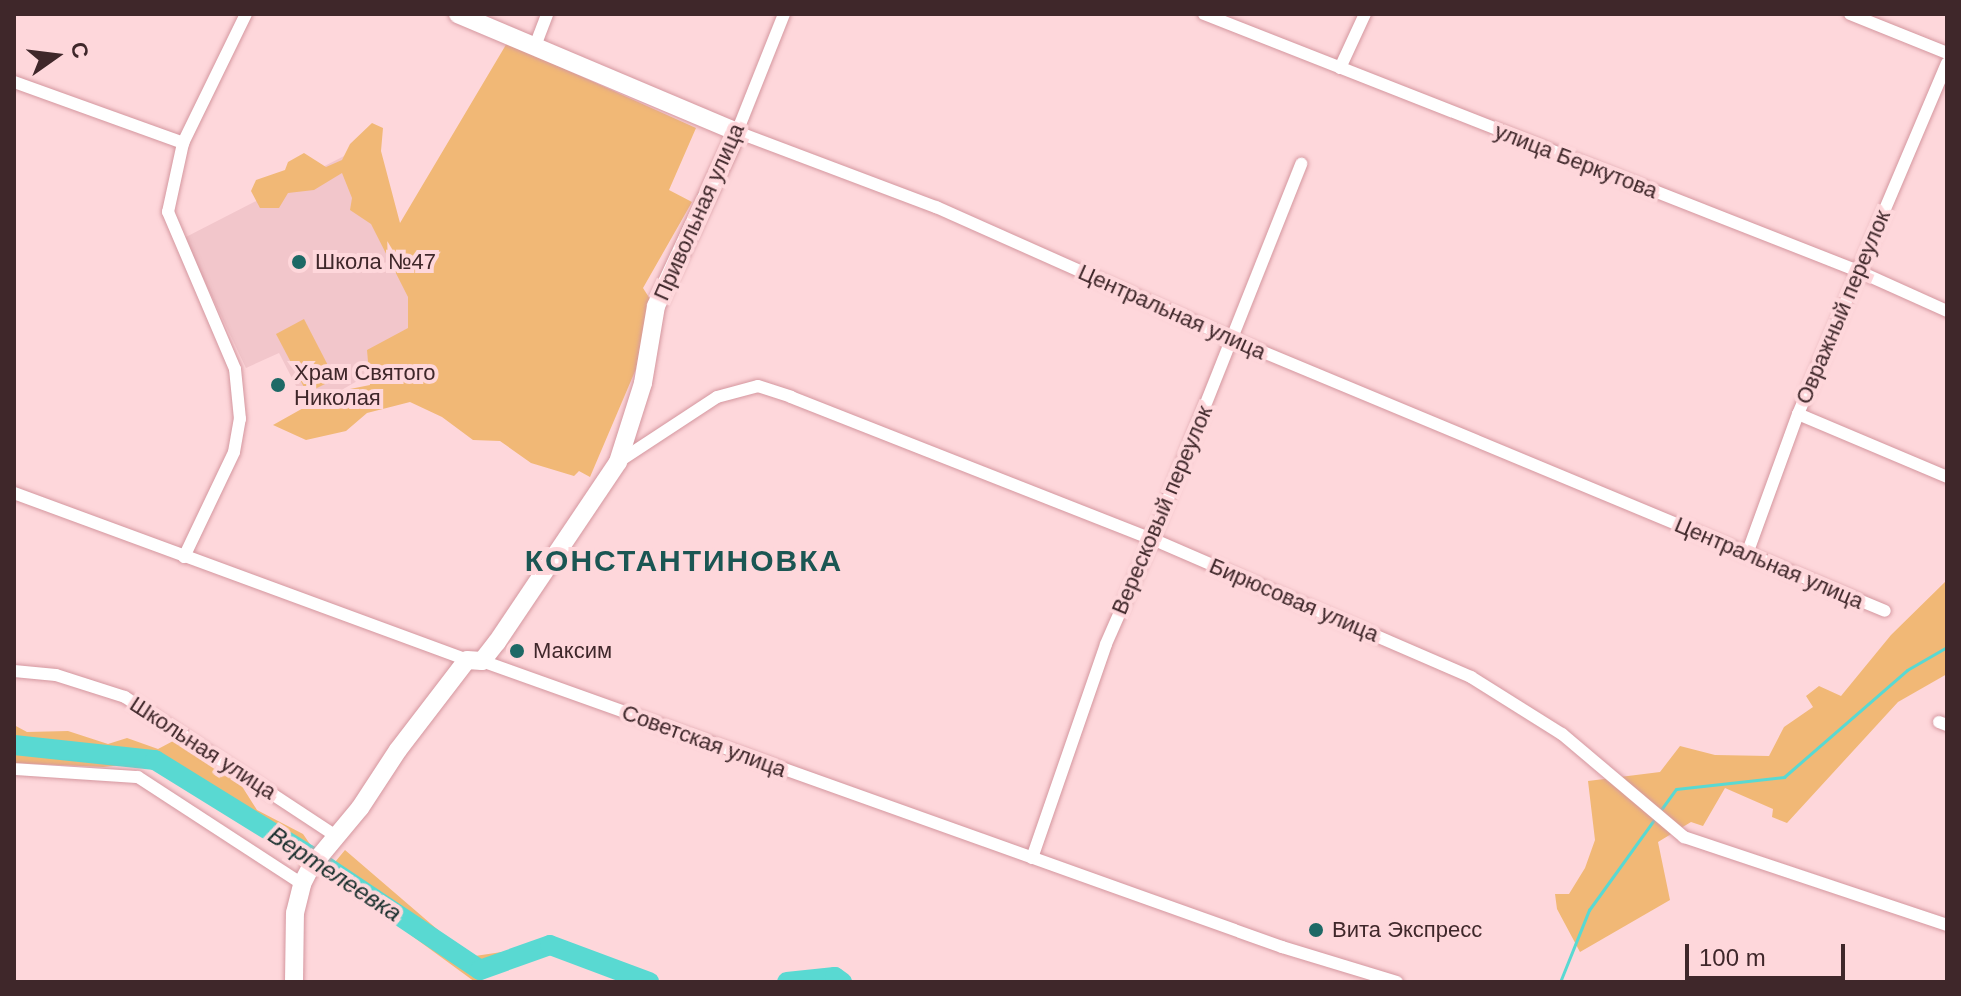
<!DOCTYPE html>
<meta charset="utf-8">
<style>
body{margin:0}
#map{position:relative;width:1961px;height:996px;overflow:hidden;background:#fed7db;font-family:Arial,sans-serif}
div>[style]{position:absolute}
.built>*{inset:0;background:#f2c6cb}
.green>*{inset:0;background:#f1b876}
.stream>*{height:3px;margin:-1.5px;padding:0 1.5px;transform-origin:1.5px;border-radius:1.5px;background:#59d9d2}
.river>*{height:20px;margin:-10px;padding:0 10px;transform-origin:10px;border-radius:10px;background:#59d9d2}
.roads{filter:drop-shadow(0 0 2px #d4979f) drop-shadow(0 0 2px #d4979f)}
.street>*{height:12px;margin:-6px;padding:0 6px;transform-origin:6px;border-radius:6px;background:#fff}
.secondary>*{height:18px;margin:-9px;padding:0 9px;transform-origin:9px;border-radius:9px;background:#fff}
.dots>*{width:22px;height:22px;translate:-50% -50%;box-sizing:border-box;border:4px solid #fed7db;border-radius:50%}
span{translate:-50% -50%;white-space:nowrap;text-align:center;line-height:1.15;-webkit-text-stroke:8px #fed7db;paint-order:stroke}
.street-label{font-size:22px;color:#3f272a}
.poi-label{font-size:22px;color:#3f272a}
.left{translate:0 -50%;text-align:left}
.water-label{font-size:24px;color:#192f2d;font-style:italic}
.district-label{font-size:30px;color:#1b5653;font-weight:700;letter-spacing:2px}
.frame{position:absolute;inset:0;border:16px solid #3f272a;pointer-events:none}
.north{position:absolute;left:16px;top:16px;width:80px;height:80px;-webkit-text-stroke:6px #fed7db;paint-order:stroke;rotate:76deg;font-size:22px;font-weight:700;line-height:32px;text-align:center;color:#3f272a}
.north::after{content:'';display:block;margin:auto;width:28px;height:36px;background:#3f272a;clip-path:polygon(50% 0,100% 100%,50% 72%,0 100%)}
.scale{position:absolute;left:1685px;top:944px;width:160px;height:36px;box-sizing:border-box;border:4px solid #3f272a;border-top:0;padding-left:10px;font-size:24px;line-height:28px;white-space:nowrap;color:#3f272a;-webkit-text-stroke:6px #fed7db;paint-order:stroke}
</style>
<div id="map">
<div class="built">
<div style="clip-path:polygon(348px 154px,440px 334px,308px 409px,279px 353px,246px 368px,184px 238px)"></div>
</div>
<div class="green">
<div style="clip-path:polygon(507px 43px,696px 128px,669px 190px,692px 202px,643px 288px,650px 299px,636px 369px,590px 477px,579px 471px,574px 476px,531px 463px,500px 441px,473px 440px,442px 417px,410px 402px,367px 413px,346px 431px,306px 440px,273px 425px,330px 393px,370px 385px,367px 350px,408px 328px,408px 297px,371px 224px,350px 210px,352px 198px,342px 173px,314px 190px,288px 193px,279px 208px,260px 208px,251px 191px,256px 180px,285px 170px,288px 162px,304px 153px,326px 167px,342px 160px,350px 144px,372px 123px,383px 128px,381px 151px,400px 223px)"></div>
<div style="clip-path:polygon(304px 319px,335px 379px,307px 393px,276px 334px)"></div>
<div style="clip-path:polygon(1947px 580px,1947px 674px,1898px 702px,1787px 823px,1772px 817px,1773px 809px,1725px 788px,1703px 826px,1691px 822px,1658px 842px,1670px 900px,1580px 952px,1557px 909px,1555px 894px,1569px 894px,1585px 868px,1595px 840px,1588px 781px,1660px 772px,1680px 746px,1715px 755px,1769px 756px,1784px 727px,1813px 707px,1806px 696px,1819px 686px,1841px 696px,1891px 635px)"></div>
<div style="clip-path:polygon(14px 725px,27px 732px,68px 731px,108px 744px,127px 738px,158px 749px,175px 740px,238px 780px,257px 810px,303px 834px,312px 847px,300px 866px,270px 838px,209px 803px,162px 768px,143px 763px,103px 767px,14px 763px)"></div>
<div style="clip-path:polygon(345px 850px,452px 942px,475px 956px,550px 945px,475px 982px,326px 873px)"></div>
</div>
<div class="stream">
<div style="left:1660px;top:811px;width:27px;rotate:-54deg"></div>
<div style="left:1676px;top:789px;width:109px;rotate:-6.3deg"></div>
<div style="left:1784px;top:777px;width:163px;rotate:-41deg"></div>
<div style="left:1907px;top:670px;width:46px;rotate:-29.9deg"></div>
<div style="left:1560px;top:982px;width:78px;rotate:-68.1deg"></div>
<div style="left:1589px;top:910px;width:115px;rotate:-54.2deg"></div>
</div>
<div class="river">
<div style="left:14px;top:745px;width:142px;rotate:6.1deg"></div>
<div style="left:155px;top:760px;width:181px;rotate:31.7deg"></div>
<div style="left:309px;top:855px;width:206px;rotate:33.9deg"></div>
<div style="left:480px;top:970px;width:74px;rotate:-19.7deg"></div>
<div style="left:550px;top:945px;width:106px;rotate:20.5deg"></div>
<div style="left:787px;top:982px;width:48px;rotate:-5.9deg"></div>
<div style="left:835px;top:977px;width:9px;rotate:36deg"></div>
</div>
<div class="roads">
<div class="street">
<div style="left:784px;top:14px;width:127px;rotate:111.7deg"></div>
<div style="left:737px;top:132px;width:213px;rotate:20.7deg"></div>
<div style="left:936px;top:207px;width:324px;rotate:24deg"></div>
<div style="left:1232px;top:339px;width:707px;rotate:22.61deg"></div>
<div style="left:1204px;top:14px;width:703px;rotate:21.45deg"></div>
<div style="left:1858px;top:271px;width:98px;rotate:24.2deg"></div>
<div style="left:1850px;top:14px;width:105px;rotate:21.9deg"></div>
<div style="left:535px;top:46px;width:34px;rotate:-69deg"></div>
<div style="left:1340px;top:68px;width:60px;rotate:-65.2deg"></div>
<div style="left:14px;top:82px;width:180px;rotate:19.8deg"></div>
<div style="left:1798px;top:414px;width:162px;rotate:22.9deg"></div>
<div style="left:618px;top:462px;width:118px;rotate:-33.3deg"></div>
<div style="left:717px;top:397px;width:42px;rotate:-15deg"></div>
<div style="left:758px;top:386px;width:35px;rotate:18deg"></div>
<div style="left:791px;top:397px;width:388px;rotate:21.5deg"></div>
<div style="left:1152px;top:539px;width:348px;rotate:23.4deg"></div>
<div style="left:1471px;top:677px;width:107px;rotate:32.1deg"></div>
<div style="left:1562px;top:734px;width:160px;rotate:40.2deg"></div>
<div style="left:1684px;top:837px;width:277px;rotate:18.5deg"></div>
<div style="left:14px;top:493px;width:483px;rotate:20.2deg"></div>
<div style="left:1747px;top:554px;width:149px;rotate:-70deg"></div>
<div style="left:1798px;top:414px;width:381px;rotate:-67deg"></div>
<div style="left:184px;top:557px;width:116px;rotate:-64.5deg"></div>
<div style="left:234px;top:452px;width:34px;rotate:-80deg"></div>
<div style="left:240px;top:419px;width:50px;rotate:-95.7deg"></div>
<div style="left:235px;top:369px;width:171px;rotate:-113.1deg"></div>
<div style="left:168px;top:212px;width:71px;rotate:-77.7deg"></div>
<div style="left:183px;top:143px;width:144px;rotate:-64deg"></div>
<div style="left:482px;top:661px;width:850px;rotate:19.67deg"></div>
<div style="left:1282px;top:947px;width:120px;rotate:16.9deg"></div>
<div style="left:14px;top:671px;width:42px;rotate:5.4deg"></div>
<div style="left:56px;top:675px;width:72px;rotate:17.7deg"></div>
<div style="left:125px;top:697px;width:253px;rotate:33.4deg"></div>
<div style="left:1939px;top:722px;width:9px;rotate:21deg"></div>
<div style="left:14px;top:769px;width:124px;rotate:3.7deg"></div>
<div style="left:138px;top:777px;width:196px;rotate:33.1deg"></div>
<div style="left:1032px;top:858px;width:226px;rotate:-70.9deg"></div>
<div style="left:1106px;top:644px;width:115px;rotate:-66.3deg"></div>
<div style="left:1152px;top:539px;width:404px;rotate:-68.3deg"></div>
</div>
<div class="secondary">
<div style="left:294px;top:982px;width:69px;rotate:-89.2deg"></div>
<div style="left:295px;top:913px;width:30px;rotate:-76deg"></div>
<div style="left:302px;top:884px;width:18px;rotate:-63deg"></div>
<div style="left:310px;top:868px;width:78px;rotate:-50.2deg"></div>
<div style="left:360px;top:808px;width:69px;rotate:-56.8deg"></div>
<div style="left:398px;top:750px;width:113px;rotate:-52.5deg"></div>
<div style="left:467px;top:660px;width:15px;rotate:4deg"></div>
<div style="left:482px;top:661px;width:24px;rotate:-52deg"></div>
<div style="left:497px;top:642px;width:217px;rotate:-56.1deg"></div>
<div style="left:618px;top:462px;width:83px;rotate:-72.4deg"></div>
<div style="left:643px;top:383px;width:78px;rotate:-80.4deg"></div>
<div style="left:656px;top:306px;width:192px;rotate:-65deg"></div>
<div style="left:737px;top:132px;width:303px;rotate:-157.1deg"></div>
</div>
</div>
<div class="dots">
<div style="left:299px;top:262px;background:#1e6966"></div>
<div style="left:278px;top:385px;background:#1e6966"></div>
<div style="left:517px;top:651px;background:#1e6966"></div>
<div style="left:1316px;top:930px;background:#1e6966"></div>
</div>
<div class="street-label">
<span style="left:1576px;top:161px;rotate:21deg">улица Беркутова</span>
<span style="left:699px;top:212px;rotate:-66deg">Привольная улица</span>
<span style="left:1843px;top:307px;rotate:-67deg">Овражный переулок</span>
<span style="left:1172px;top:312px;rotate:24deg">Центральная улица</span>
<span style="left:1162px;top:510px;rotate:-67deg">Вересковый переулок</span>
<span style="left:1769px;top:563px;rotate:23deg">Центральная улица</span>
<span style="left:1294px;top:600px;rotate:23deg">Бирюсовая улица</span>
<span style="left:704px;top:741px;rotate:20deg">Советская улица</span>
<span style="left:203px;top:748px;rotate:33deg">Школьная улица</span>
</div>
<div class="poi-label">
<span class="left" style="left:315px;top:262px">Школа №47</span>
<span class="left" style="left:294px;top:385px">Храм Святого<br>Николая</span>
<span class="left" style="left:533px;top:651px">Максим</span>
<span class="left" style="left:1332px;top:930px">Вита Экспресс</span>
</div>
<div class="water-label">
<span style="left:335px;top:874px;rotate:33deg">Вертелеевка</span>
</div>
<div class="district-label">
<span style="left:684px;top:561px">КОНСТАНТИНОВКА</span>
</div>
<div class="frame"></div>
<div class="north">С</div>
<div class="scale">100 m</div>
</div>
